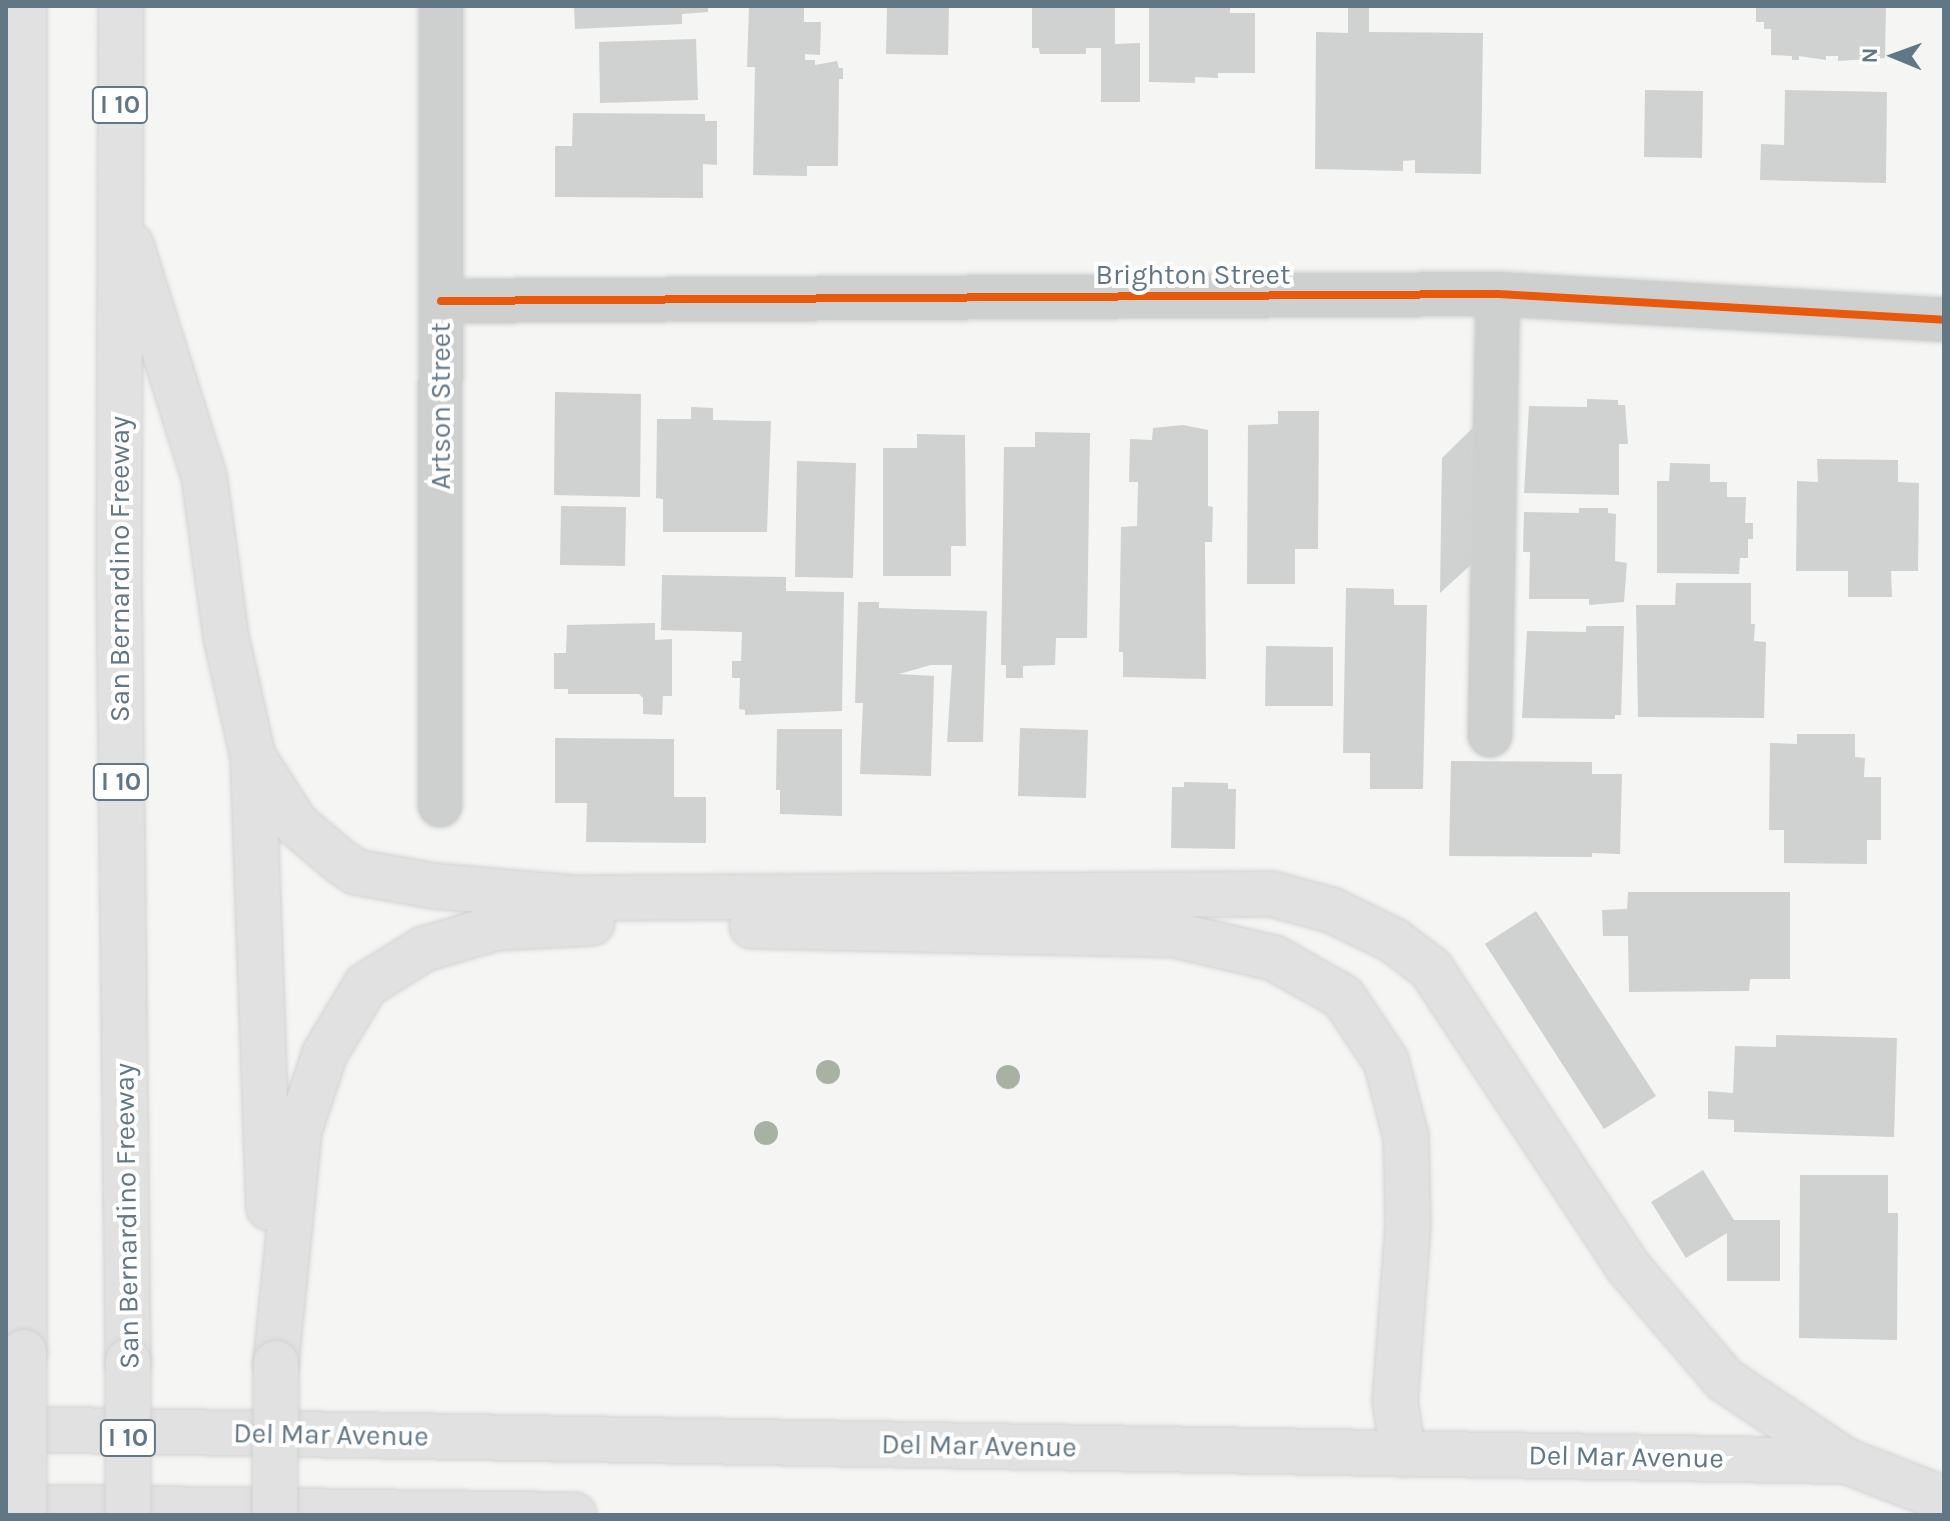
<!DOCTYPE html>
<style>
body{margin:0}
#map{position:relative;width:1950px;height:1521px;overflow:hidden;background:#f5f5f3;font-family:Karla,sans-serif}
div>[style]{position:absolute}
.building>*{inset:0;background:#d0d1d1}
.roads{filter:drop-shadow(0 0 2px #d0d2d2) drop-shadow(0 0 2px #d0d2d2)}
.minor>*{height:44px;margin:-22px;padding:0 22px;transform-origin:22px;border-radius:22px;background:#ced0d0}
.major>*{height:44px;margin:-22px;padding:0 22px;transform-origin:22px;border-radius:22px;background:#e1e1e2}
.highway>*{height:44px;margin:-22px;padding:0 22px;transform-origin:22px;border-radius:22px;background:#e1e1e2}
.bridges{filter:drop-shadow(0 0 2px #d2d3d3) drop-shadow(0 0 2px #d2d3d3)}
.highway-bridge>*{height:44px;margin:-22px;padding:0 22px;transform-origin:22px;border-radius:22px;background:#e1e1e2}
.cycleway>*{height:8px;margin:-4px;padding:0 4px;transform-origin:4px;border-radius:4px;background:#e8590c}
.trees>*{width:24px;height:24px;margin:-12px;border-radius:50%;background:#a7b2a3}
span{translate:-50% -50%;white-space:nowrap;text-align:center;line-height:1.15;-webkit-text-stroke:8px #fff;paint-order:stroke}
.shield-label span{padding:2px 6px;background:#fff;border:2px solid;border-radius:6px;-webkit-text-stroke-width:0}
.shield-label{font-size:26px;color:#627786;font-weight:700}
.street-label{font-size:28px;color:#627786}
.frame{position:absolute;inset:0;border:8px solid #627786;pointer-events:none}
.north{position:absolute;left:1854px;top:16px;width:80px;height:80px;-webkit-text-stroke:6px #fff;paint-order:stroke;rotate:271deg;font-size:22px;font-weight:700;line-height:32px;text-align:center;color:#627786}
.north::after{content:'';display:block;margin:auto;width:28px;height:36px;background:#627786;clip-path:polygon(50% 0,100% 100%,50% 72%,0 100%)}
</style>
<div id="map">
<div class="building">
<div style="clip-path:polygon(574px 6px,708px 6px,708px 12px,682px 14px,682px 24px,575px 29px)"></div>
<div style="clip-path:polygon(749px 6px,804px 6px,804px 22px,821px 22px,820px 55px,805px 54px,805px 60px,815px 60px,815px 65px,837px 61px,839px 68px,843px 68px,843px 79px,839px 79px,838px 166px,807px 166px,807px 176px,753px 175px,755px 67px,747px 67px)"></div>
<div style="clip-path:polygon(887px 6px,949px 6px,948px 55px,886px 54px)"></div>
<div style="clip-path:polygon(1032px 6px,1115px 6px,1115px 44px,1140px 43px,1140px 102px,1101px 102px,1101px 48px,1086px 48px,1086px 54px,1040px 54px,1039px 48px,1032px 48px)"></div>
<div style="clip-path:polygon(1149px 6px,1230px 6px,1230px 13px,1255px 13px,1255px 73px,1218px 73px,1218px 78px,1195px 77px,1195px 83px,1149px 82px)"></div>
<div style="clip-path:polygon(1348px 6px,1369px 6px,1369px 32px,1483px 33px,1481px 174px,1415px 173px,1415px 160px,1403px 161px,1403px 171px,1315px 169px,1316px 32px,1348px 33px)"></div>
<div style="clip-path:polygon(1756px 6px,1886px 6px,1885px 58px,1838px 61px,1838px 56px,1826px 56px,1826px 60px,1799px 56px,1799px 60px,1792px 60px,1792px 56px,1771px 55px,1771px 29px,1764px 29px,1764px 22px,1756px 22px)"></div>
<div style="clip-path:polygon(696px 39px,698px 100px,600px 103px,599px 42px)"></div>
<div style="clip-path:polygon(1645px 90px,1703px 91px,1702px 158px,1644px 157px)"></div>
<div style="clip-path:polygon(1785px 90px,1887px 92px,1886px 183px,1760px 180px,1761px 144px,1784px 145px)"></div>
<div style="clip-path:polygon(573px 113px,705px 114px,705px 121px,717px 121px,717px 165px,703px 164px,703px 198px,555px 197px,555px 146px,572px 146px)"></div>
<div style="clip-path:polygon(555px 392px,641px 394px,640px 497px,554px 495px)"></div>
<div style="clip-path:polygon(1587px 399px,1618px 400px,1618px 405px,1625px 405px,1628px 444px,1619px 444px,1619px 495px,1524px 493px,1529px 406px,1587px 407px)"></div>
<div style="clip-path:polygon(691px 407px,713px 408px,713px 420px,771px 421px,767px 532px,663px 532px,663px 499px,656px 498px,657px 419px,691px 419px)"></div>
<div style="clip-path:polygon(1278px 411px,1319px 411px,1318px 549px,1295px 549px,1295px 584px,1247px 584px,1248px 425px,1278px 424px)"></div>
<div style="clip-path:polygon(1486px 415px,1486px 551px,1440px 593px,1442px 458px)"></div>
<div style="clip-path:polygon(1183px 425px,1208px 430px,1208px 506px,1213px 507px,1212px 542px,1205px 542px,1206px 679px,1123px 677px,1123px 652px,1119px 652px,1121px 527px,1137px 526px,1138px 482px,1129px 482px,1130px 439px,1152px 440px,1153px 428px)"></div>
<div style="clip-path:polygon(1035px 432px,1090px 433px,1087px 638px,1056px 638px,1055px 665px,1023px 666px,1023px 678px,1006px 678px,1006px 665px,1001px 665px,1004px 447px,1035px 447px)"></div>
<div style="clip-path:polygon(917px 434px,965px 435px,966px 546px,951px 546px,951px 576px,883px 576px,883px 448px,917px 448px)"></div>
<div style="clip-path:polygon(1817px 459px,1898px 460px,1898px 482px,1919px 483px,1918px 571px,1891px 571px,1892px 597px,1848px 597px,1848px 571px,1796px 571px,1797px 481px,1818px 482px)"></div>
<div style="clip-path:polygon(797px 461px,856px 463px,853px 578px,795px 577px)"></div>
<div style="clip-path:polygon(1670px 463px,1710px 464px,1710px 482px,1727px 482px,1727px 497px,1746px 497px,1745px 523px,1753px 523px,1753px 539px,1748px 539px,1748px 558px,1740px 558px,1739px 574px,1657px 573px,1657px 481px,1669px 481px)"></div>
<div style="clip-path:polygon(561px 506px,626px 507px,625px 566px,560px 565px)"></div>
<div style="clip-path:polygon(1579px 508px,1608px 508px,1608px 513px,1616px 514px,1615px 561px,1627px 563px,1624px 602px,1589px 605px,1589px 599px,1529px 599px,1530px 552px,1523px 552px,1524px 512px,1579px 513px)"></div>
<div style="clip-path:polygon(662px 575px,786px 577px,786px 591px,844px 592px,842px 711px,745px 715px,745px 710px,739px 709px,740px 678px,732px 678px,732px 661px,741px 661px,742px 632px,661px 630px)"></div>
<div style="clip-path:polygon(1676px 583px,1751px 583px,1751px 624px,1755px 624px,1754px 641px,1766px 642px,1764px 718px,1638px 717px,1636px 605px,1675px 605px)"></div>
<div style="clip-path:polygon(1346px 588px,1394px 589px,1394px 605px,1427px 605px,1423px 789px,1370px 789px,1370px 753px,1343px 753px)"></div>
<div style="clip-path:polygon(858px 602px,879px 602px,879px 608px,987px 611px,983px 742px,947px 742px,952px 665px,931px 665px,899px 674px,934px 676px,931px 776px,860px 774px,863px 703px,855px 703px)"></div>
<div style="clip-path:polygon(655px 623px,655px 640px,672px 639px,672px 696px,663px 696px,662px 715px,643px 714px,643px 698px,639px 694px,568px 694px,568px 689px,554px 689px,554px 653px,566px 653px,567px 625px)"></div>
<div style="clip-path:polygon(1586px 626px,1624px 626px,1621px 715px,1615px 715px,1615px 719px,1522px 718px,1527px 631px,1586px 632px)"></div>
<div style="clip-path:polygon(1266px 646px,1333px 647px,1333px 706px,1265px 706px)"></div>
<div style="clip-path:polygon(1020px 728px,1088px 730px,1086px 798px,1018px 796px)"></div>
<div style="clip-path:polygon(777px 729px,842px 729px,842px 816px,780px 814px,780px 790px,776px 790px)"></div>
<div style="clip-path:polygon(1797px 734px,1855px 734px,1855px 757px,1865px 758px,1864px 777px,1881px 777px,1881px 840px,1867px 840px,1867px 864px,1784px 863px,1784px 830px,1769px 830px,1770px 743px,1797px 744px)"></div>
<div style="clip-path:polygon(555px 738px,674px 739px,674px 797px,706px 797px,706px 843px,586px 842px,587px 803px,555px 803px)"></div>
<div style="clip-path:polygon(1451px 761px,1592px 762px,1592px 774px,1622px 774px,1620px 854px,1592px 853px,1592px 857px,1449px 856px)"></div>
<div style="clip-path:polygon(1184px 782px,1228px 783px,1228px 789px,1236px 789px,1235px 849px,1171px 848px,1172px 787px,1184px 787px)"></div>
<div style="clip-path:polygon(1628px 892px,1790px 892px,1790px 979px,1750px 979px,1749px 991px,1629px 992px,1628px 936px,1603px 936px,1602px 910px,1627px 909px)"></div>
<div style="clip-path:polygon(1536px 911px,1656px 1096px,1604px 1129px,1485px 944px)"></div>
<div style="clip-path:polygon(1776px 1035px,1897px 1038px,1894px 1137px,1734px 1132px,1734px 1120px,1708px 1119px,1708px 1091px,1733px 1093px,1735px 1046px,1776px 1047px)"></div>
<div style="clip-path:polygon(1703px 1170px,1734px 1220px,1780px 1220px,1780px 1281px,1727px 1281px,1727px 1233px,1686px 1258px,1651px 1202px)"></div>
<div style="clip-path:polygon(1800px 1175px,1888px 1175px,1888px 1213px,1898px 1213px,1897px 1340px,1799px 1338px)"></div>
</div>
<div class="roads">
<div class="minor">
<div style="left:441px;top:301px;width:1057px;rotate:-0.38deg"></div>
<div style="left:1498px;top:294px;width:447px;rotate:3.3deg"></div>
<div style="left:1490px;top:735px;width:441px;rotate:-89deg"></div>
<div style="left:440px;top:805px;width:799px;rotate:-89.93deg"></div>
</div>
<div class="major">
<div style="left:6px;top:1429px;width:1840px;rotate:1deg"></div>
<div style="left:1846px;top:1461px;width:105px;rotate:21.2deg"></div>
<div style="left:6px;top:1507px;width:568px;rotate:0.81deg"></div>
</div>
<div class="highway">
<div style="left:24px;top:6px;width:1346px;rotate:90deg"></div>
<div style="left:121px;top:6px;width:567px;rotate:90.2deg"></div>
<div style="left:119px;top:573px;width:788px;rotate:89.35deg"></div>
<div style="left:131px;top:245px;width:242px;rotate:72.5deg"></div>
<div style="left:204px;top:476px;width:162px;rotate:82.2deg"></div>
<div style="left:226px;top:637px;width:123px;rotate:77.3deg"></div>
<div style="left:253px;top:757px;width:451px;rotate:88deg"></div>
<div style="left:253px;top:757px;width:80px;rotate:57.3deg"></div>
<div style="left:296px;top:824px;width:57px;rotate:40.1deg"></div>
<div style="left:340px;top:861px;width:19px;rotate:35deg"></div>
<div style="left:356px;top:872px;width:79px;rotate:10.2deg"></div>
<div style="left:434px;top:886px;width:140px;rotate:4.9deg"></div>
<div style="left:573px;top:898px;width:699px;rotate:-0.33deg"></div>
<div style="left:1272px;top:894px;width:61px;rotate:15.2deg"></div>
<div style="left:1331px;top:910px;width:69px;rotate:25.8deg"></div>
<div style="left:1393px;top:940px;width:48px;rotate:37.3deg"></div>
<div style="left:1431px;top:969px;width:357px;rotate:56.5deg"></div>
<div style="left:1628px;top:1267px;width:149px;rotate:49.4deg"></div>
<div style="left:1725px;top:1380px;width:146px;rotate:33.8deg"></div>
<div style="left:752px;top:926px;width:423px;rotate:1.2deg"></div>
<div style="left:1175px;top:935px;width:102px;rotate:13.1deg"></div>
<div style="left:1274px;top:958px;width:79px;rotate:29.5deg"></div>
<div style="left:1343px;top:997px;width:77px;rotate:56.1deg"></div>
<div style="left:1386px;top:1061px;width:79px;rotate:75.3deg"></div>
<div style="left:1406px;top:1137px;width:88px;rotate:88.7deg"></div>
<div style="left:1408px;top:1225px;width:176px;rotate:94.2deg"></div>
<div style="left:1395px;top:1401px;width:54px;rotate:81.4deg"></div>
<div style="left:276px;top:1363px;width:233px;rotate:-84.3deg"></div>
<div style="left:299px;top:1131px;width:82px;rotate:-71.6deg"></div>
<div style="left:325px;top:1053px;width:79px;rotate:-58.9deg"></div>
<div style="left:366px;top:985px;width:68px;rotate:-31.8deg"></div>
<div style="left:424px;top:949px;width:75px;rotate:-16.3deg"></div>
<div style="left:496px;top:928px;width:96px;rotate:-3deg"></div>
</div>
</div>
<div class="bridges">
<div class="highway-bridge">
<div style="left:24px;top:1352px;width:163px;rotate:90deg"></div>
<div style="left:128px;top:1515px;width:154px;rotate:-90deg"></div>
<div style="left:275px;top:1515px;width:152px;rotate:-89.6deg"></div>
</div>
</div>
<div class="cycleway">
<div style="left:441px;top:301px;width:1057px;rotate:-0.38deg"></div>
<div style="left:1498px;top:294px;width:447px;rotate:3.3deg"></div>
</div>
<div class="trees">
<div style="left:828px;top:1072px"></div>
<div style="left:1008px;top:1077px"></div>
<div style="left:766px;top:1133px"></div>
</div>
<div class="shield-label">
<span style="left:120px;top:105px">I 10</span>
<span style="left:121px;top:782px">I 10</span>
<span style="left:128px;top:1438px">I 10</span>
</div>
<div class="street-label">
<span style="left:1193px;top:275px">Brighton Street</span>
<span style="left:441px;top:406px;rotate:-90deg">Artson Street</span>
<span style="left:120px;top:569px;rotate:-90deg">San Bernardino Freeway</span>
<span style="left:127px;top:1216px;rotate:-91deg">San Bernardino Freeway</span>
<span style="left:331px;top:1435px;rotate:1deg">Del Mar Avenue</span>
<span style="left:979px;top:1446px;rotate:1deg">Del Mar Avenue</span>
<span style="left:1626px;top:1457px;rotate:1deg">Del Mar Avenue</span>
</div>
<div class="frame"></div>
<div class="north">N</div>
</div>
